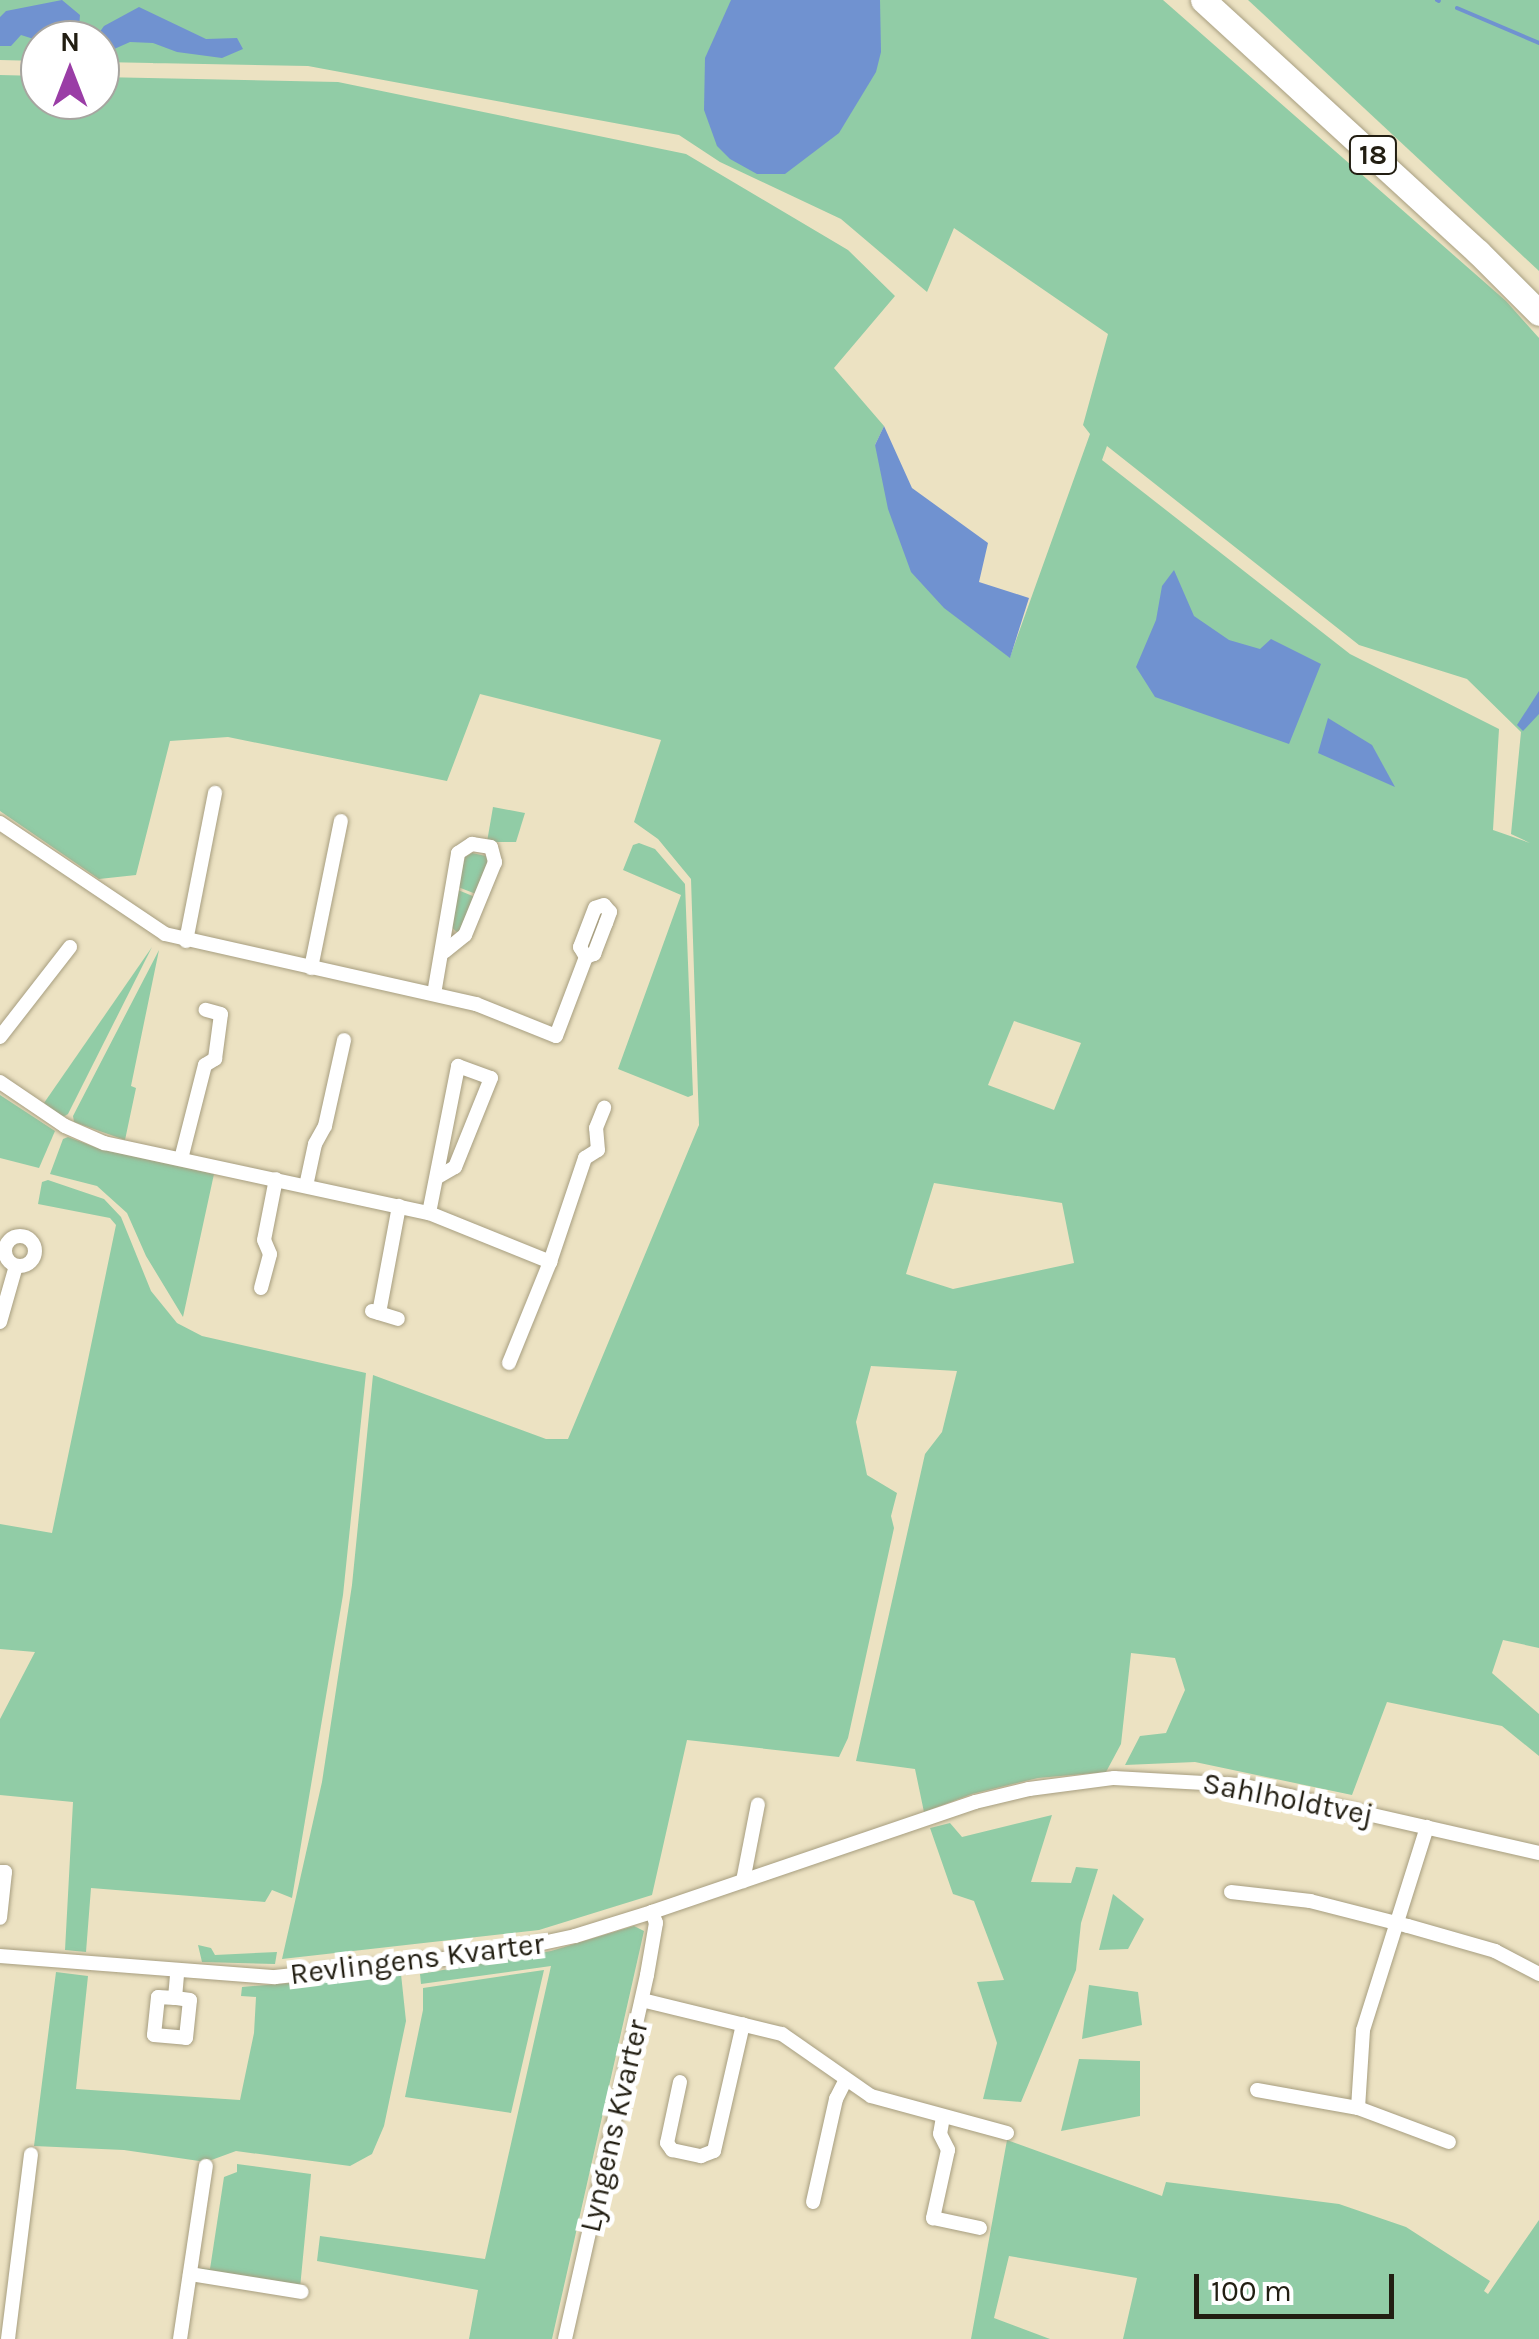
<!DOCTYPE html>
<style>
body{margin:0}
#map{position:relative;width:1539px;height:2339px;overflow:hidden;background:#ece2c2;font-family:Karla,sans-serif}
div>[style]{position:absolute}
.green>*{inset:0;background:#91cca6}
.water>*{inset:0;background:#7092d0}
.stream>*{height:4px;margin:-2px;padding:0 2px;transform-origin:2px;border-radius:2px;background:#7092d0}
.roads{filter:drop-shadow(0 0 2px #a79e80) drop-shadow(0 0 2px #a79e80)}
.street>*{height:14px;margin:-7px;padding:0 7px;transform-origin:7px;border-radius:7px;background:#fff}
.street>.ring{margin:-7px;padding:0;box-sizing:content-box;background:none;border:14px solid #fff;border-radius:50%}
.highway>*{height:25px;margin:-12.5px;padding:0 12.5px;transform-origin:12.5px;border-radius:12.5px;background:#fff}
span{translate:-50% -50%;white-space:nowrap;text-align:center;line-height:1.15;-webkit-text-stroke:10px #fff;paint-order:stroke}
.shield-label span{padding:2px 8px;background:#fff;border:2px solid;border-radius:8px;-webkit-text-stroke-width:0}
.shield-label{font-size:28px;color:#221e12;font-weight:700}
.street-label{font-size:30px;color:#221e12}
.north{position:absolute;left:20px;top:20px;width:100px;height:100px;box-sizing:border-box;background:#fff;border:2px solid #a7a5a0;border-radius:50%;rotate:0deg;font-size:28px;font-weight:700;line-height:40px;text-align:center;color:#221e12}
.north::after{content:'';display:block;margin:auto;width:35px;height:45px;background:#9a3da6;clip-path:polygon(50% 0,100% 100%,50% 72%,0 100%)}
.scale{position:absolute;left:1194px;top:2274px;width:200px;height:45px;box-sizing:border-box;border:5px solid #221e12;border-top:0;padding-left:12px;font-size:30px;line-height:35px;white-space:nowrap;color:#221e12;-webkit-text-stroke:8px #fff;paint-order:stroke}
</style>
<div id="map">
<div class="green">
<div style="clip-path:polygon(evenodd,0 0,1163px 0,1506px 301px,1539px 338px,1539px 1648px,1503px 1640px,1492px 1673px,1539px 1714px,1539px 1756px,1502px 1726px,1387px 1702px,1352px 1795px,1195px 1762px,1125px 1765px,1140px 1736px,1166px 1733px,1185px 1690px,1175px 1658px,1131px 1653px,1121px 1744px,1106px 1772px,1038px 1778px,972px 1794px,924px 1812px,915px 1769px,856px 1761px,925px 1454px,942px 1432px,957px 1371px,871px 1366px,856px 1422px,867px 1475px,897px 1493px,891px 1516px,894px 1528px,848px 1738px,839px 1757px,687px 1740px,652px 1895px,539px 1930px,282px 1959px,322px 1782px,352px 1585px,373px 1375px,546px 1439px,568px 1439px,699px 1125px,691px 879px,658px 839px,634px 822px,661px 740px,480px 694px,447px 781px,228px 737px,170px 741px,136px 875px,99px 879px,0 811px,0 75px,40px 76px,40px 100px,100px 100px,100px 77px,338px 82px,686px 154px,848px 250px,895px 296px,834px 368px,884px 426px,875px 445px,1010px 657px,1090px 434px,1083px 425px,1108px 334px,954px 228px,927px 292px,841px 219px,720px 162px,679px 135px,308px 66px,100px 62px,100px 40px,40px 40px,40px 61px,0 60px,0 0,1107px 446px,1359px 645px,1467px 679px,1521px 732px,1511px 834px,1530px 843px,1493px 830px,1499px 729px,1350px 654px,1102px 460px,1107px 446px,0 0,1014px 1021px,1081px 1043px,1054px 1110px,988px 1085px,1014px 1021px,0 0,934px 1183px,1062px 1203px,1074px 1263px,953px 1289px,906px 1274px,934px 1183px)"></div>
<div style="clip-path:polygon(1248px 0,1539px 0,1539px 271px)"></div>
<div style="clip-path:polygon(493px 807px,525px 813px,516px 842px,487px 842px)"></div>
<div style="clip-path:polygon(639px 843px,655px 849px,685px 884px,693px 1095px,688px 1097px,618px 1069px,681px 895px,623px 870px,633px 845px)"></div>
<div style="clip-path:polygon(472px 853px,486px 856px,490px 862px,476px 894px,458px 887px,465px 857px)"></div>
<div style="clip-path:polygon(458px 890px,475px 897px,458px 933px,450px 926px)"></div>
<div style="clip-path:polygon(152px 947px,68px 1114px,63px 1117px,44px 1103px)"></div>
<div style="clip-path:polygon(159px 950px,131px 1086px,136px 1088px,125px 1140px,74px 1122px,73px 1116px)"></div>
<div style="clip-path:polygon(0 1095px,55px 1131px,39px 1168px,0 1158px)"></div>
<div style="clip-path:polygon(68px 1137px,100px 1149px,214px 1174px,183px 1317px,146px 1256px,127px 1213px,97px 1186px,50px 1174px,63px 1139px)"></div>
<div style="clip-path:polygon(48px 1180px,104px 1199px,121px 1217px,151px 1291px,177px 1323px,202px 1336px,366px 1373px,343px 1595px,292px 1898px,272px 1890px,265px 1902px,91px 1888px,86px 1952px,65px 1950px,73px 1802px,0 1795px,0 1719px,35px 1652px,0 1649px,0 1524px,52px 1533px,116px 1225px,110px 1218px,38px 1204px,42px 1182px)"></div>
<div style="clip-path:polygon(1052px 1815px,1031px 1882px,1071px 1883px,1076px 1867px,1098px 1869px,1081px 1923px,1076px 1970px,1021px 2102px,983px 2099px,997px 2043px,977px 1982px,1004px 1980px,974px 1901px,953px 1894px,930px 1828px,950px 1823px,962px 1837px)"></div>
<div style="clip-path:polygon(1113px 1894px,1144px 1919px,1128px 1949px,1099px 1950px)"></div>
<div style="clip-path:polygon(634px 1926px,644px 1931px,552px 2339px,469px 2339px,478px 2290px,317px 2261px,320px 2236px,485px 2259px,551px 1966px,421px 1984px,420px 1974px,551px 1951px)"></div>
<div style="clip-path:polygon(198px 1945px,211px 1948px,215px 1955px,277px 1952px,275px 1964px,202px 1962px)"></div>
<div style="clip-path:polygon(544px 1970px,511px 2113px,405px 2097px,423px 2010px,423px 1988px)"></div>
<div style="clip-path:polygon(56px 1972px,88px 1976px,76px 2089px,240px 2100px,254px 2033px,256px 1997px,241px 1996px,242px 1987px,401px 1974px,406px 2021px,384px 2126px,372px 2154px,350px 2166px,236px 2151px,206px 2162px,124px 2150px,34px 2146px)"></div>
<div style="clip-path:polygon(1089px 1985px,1138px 1992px,1142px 2025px,1082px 2039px)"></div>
<div style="clip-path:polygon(1079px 2059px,1140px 2061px,1140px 2116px,1061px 2131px)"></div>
<div style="clip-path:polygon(1007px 2140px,1162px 2196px,1166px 2182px,1339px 2204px,1406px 2227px,1490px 2281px,1484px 2291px,1488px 2294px,1539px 2220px,1539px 2339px,1123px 2339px,1137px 2278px,1009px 2256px,994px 2318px,1050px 2339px,971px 2339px)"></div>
<div style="clip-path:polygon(237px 2164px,311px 2174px,300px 2288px,197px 2268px,210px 2269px,224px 2177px,237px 2172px)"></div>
</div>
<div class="water">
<div style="clip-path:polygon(62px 0,80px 15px,78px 40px,40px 41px,21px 35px,11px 46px,0 46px,0 17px,6px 11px)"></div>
<div style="clip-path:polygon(731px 0,880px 0,881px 52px,876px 72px,839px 133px,785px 174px,757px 174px,730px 159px,717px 146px,704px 110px,705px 58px)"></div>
<div style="clip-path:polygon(139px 7px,206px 39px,237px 38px,243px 49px,222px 58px,177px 52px,153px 43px,130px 42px,112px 50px,100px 46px,96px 37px,104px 26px)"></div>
<div style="clip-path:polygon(884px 426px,912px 488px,988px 543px,979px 582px,1029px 598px,1010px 658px,944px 608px,911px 572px,888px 509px,875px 445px)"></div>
<div style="clip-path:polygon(1174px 570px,1194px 616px,1229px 640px,1260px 649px,1271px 639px,1321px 664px,1289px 744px,1155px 697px,1136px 667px,1156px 620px,1162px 586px)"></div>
<div style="clip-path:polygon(1539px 691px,1539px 714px,1523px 731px,1517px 725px)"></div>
<div style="clip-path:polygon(1328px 718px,1372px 745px,1395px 787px,1318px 753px)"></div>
</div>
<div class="stream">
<div style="left:1437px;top:0;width:2px;rotate:27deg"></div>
<div style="left:1457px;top:8px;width:89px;rotate:23.1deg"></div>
</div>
<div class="roads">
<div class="street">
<div style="left:0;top:823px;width:199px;rotate:33.9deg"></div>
<div style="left:165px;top:934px;width:319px;rotate:12.7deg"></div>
<div style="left:476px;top:1004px;width:86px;rotate:21.8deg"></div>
<div style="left:556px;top:1036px;width:85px;rotate:-69.2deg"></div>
<div style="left:586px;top:957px;width:9px;rotate:-21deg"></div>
<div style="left:594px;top:954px;width:33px;rotate:-69deg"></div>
<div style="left:606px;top:923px;width:12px;rotate:-70deg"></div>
<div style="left:610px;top:912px;width:9px;rotate:-131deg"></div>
<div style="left:604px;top:905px;width:9px;rotate:162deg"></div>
<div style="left:595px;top:908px;width:42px;rotate:111deg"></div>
<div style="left:580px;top:947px;width:12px;rotate:59deg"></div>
<div style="left:186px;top:941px;width:151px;rotate:-78.9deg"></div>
<div style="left:311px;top:968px;width:150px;rotate:-78.5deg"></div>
<div style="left:434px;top:994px;width:143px;rotate:-80.3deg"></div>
<div style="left:458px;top:853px;width:17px;rotate:-33deg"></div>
<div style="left:472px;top:844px;width:19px;rotate:9deg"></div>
<div style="left:491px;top:847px;width:16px;rotate:75deg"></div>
<div style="left:495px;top:862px;width:79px;rotate:112.3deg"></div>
<div style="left:465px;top:935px;width:26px;rotate:141deg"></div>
<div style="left:0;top:1037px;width:114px;rotate:-52.1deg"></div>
<div style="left:0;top:1082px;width:78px;rotate:34.1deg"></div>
<div style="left:65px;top:1126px;width:43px;rotate:23.6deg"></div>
<div style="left:104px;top:1143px;width:332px;rotate:12.2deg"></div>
<div style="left:429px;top:1213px;width:131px;rotate:22deg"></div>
<div style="left:550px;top:1262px;width:110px;rotate:-71.4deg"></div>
<div style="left:585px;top:1158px;width:15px;rotate:-32deg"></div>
<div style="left:598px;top:1150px;width:22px;rotate:-95deg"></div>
<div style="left:596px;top:1128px;width:22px;rotate:-68deg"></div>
<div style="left:181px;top:1159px;width:97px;rotate:-75.7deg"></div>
<div style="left:205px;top:1065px;width:12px;rotate:-31deg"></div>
<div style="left:215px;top:1059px;width:45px;rotate:-82.4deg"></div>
<div style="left:221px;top:1014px;width:16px;rotate:-165deg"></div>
<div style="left:306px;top:1186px;width:43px;rotate:-77.9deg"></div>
<div style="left:315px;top:1144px;width:21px;rotate:-61deg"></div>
<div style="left:325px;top:1126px;width:88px;rotate:-77.5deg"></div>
<div style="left:429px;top:1213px;width:150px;rotate:-78.8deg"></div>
<div style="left:458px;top:1066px;width:35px;rotate:20deg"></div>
<div style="left:491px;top:1078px;width:96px;rotate:112deg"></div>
<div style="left:455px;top:1167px;width:20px;rotate:150deg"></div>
<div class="ring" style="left:5px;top:1236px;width:16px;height:16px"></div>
<div style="left:261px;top:1288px;width:35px;rotate:-75deg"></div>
<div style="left:270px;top:1254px;width:15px;rotate:-113deg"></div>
<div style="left:264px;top:1240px;width:62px;rotate:-78.9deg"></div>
<div style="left:372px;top:1311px;width:27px;rotate:17deg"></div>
<div style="left:379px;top:1313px;width:109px;rotate:-79.4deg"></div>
<div style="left:0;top:1322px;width:58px;rotate:-74.1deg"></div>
<div style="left:509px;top:1363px;width:109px;rotate:-67.9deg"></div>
<div style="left:0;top:1872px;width:5px"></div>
<div style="left:5px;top:1872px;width:46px;rotate:96.2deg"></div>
<div style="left:743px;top:1881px;width:78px;rotate:-79deg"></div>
<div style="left:1231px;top:1892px;width:80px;rotate:6.5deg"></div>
<div style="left:1310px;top:1901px;width:101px;rotate:14.3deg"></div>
<div style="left:1408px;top:1926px;width:91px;rotate:16deg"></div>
<div style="left:1495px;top:1951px;width:50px;rotate:27.6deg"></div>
<div style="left:0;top:1956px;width:276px;rotate:4.4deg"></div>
<div style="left:275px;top:1977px;width:217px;rotate:-6.1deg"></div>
<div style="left:491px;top:1954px;width:86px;rotate:-12.1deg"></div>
<div style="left:575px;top:1936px;width:81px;rotate:-17.3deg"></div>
<div style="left:652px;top:1912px;width:341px;rotate:-18.8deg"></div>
<div style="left:975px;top:1802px;width:56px;rotate:-13.5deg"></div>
<div style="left:1029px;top:1789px;width:86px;rotate:-7.4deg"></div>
<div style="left:1114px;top:1778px;width:126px;rotate:3.2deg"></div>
<div style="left:1240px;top:1785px;width:307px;rotate:12.8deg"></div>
<div style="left:175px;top:1998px;width:17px;rotate:-177deg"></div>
<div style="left:158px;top:1997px;width:38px;rotate:96deg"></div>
<div style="left:154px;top:2035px;width:32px;rotate:5deg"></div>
<div style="left:186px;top:2038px;width:38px;rotate:-84deg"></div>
<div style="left:190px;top:2000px;width:15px;rotate:-172deg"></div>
<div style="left:175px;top:1998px;width:25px;rotate:-85deg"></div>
<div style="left:642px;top:2000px;width:144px;rotate:13.7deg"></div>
<div style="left:782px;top:2034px;width:108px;rotate:34.9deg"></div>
<div style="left:871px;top:2096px;width:141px;rotate:15.2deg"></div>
<div style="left:680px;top:2082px;width:62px;rotate:102deg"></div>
<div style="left:667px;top:2143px;width:9px;rotate:54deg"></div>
<div style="left:672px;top:2150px;width:30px;rotate:12deg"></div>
<div style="left:701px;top:2156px;width:14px;rotate:-21deg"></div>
<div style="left:714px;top:2151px;width:130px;rotate:-77.1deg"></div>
<div style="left:1257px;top:2090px;width:103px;rotate:10.1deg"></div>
<div style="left:1358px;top:2108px;width:97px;rotate:20.5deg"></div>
<div style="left:1358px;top:2108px;width:78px;rotate:-86.3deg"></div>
<div style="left:1363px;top:2030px;width:213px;rotate:-72.5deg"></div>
<div style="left:943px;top:2117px;width:17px;rotate:100deg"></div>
<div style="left:940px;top:2134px;width:18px;rotate:63deg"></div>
<div style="left:948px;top:2150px;width:70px;rotate:102.4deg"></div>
<div style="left:933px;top:2218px;width:48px;rotate:12deg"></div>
<div style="left:813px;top:2202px;width:106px;rotate:-77.4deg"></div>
<div style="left:836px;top:2099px;width:20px;rotate:-63deg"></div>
<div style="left:190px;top:2274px;width:113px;rotate:9.1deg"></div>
<div style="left:8px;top:2339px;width:186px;rotate:-82.9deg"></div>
<div style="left:180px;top:2339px;width:175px;rotate:-81.5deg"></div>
<div style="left:565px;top:2339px;width:373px;rotate:-77.3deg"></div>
<div style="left:647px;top:1975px;width:53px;rotate:-80.2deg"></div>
<div style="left:656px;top:1923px;width:12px;rotate:-110deg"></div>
</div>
<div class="highway">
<div style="left:1203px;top:0;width:373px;rotate:42.5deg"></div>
<div style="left:1478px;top:252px;width:86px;rotate:45deg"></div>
</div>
</div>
<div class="shield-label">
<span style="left:1373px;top:155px">18</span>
</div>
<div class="street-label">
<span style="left:1288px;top:1799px;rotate:11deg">Sahlholdtvej</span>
<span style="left:417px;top:1959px;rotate:-7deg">Revlingens Kvarter</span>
<span style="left:614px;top:2126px;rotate:-77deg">Lyngens Kvarter</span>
</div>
<div class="north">N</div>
<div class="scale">100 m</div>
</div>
